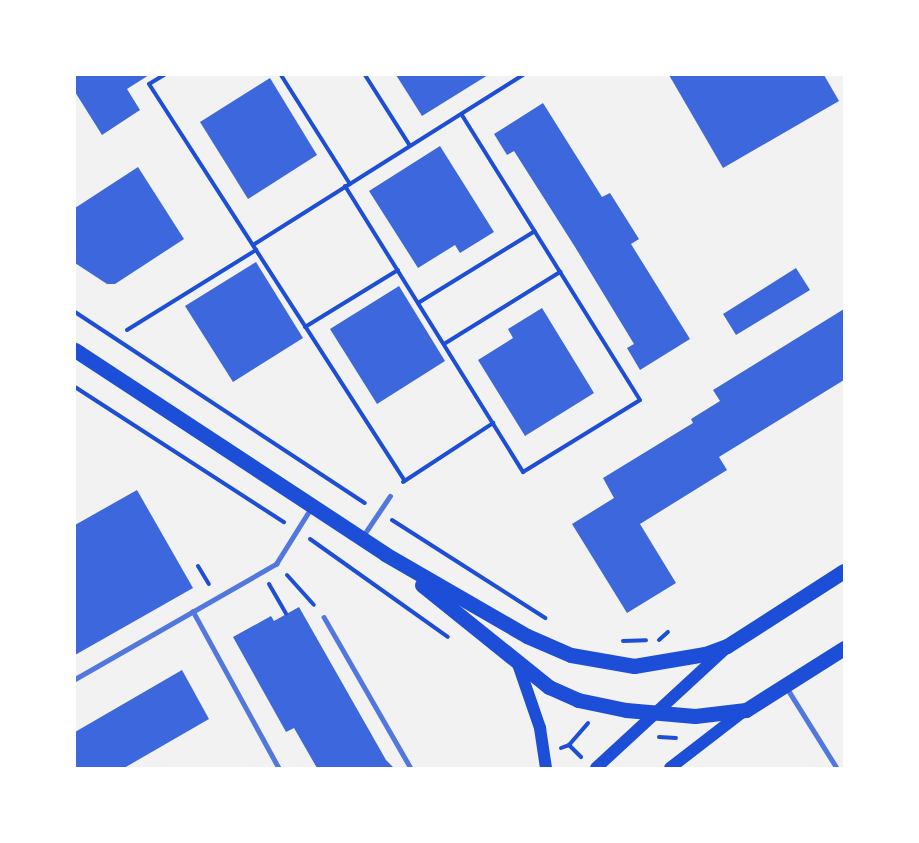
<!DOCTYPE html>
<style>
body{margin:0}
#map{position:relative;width:919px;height:843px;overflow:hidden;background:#f2f2f2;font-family:"PT Sans",sans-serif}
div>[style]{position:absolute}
.building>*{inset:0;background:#3d67dc}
.path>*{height:4px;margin:-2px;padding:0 2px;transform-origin:2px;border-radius:2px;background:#1d4ed8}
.service>*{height:4.5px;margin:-2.25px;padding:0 2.25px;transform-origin:2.25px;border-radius:2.25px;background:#5277de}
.secondary>*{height:12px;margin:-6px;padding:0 6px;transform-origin:6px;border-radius:6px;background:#1d4ed8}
.primary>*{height:15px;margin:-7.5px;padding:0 7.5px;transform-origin:7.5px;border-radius:7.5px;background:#1d4ed8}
span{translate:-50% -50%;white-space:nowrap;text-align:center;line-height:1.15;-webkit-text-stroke:6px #fff;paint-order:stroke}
.frame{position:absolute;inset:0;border:76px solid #fff;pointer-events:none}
</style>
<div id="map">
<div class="building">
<div style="clip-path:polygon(75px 75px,149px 75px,127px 89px,140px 110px,102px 135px,75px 92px)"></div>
<div style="clip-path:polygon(396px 75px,488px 75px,422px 116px)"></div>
<div style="clip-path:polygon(669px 75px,824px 75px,839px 101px,723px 168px)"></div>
<div style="clip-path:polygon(270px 78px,317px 155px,248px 199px,200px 122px)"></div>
<div style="clip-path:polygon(543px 103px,602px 197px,610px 193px,639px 239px,631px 244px,690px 339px,640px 370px,627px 348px,634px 344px,575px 247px,514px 151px,507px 155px,494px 134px)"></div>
<div style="clip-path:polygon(440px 146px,494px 232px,460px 253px,455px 245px,418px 268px,369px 191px)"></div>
<div style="clip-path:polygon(138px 167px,184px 239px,115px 284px,107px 284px,75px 263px,75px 208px)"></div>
<div style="clip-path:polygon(256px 262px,303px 338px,233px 382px,185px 306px)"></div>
<div style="clip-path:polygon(796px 268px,810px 290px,736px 335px,723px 314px)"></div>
<div style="clip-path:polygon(399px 286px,445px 361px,377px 404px,330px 329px)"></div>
<div style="clip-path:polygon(542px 308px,594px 393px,525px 436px,478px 360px,513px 338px,508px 329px)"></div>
<div style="clip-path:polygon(844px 309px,844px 380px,719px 457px,727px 470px,640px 524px,676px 583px,627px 613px,572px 524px,614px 498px,603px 478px,693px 423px,691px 419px,720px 401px,713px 390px)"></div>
<div style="clip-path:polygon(137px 490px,193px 588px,75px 655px,75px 525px)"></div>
<div style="clip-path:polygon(299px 607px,386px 760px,394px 768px,317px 768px,294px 728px,286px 732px,233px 637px,271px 616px,274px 621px)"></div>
<div style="clip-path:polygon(182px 670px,209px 719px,124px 768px,75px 768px,75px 732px)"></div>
</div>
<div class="path">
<div style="left:164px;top:75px;width:17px;rotate:149deg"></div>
<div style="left:149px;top:84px;width:471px;rotate:57.2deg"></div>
<div style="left:281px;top:75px;width:129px;rotate:57.7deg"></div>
<div style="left:365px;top:75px;width:84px;rotate:57.6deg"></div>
<div style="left:345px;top:186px;width:337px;rotate:58.1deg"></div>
<div style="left:523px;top:472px;width:137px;rotate:-31.6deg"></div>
<div style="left:640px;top:400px;width:337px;rotate:-122deg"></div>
<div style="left:253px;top:245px;width:319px;rotate:-32.2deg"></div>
<div style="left:418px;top:303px;width:137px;rotate:-31.6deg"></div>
<div style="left:75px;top:312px;width:347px;rotate:33.4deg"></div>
<div style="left:305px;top:327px;width:109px;rotate:-31.5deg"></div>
<div style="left:127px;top:330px;width:152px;rotate:-31.8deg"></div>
<div style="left:444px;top:344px;width:137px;rotate:-31.8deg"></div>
<div style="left:75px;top:387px;width:249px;rotate:32.9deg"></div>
<div style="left:403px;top:482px;width:108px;rotate:-33.2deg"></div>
<div style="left:392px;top:520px;width:182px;rotate:32.6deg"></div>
<div style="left:310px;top:539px;width:169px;rotate:35.4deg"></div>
<div style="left:198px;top:566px;width:21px;rotate:59deg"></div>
<div style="left:287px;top:575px;width:40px;rotate:48deg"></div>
<div style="left:269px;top:584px;width:34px;rotate:60deg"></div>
<div style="left:659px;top:640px;width:12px;rotate:-42deg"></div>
<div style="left:623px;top:641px;width:23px;rotate:-2deg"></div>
<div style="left:659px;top:737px;width:17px;rotate:3deg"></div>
<div style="left:569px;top:745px;width:17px;rotate:45deg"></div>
<div style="left:561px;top:748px;width:9px;rotate:-21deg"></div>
<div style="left:569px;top:745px;width:29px;rotate:-49deg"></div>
</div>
<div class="service">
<div style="left:363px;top:536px;width:48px;rotate:-56deg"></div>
<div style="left:193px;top:611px;width:179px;rotate:61.3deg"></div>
<div style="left:324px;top:617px;width:174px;rotate:60.1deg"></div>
<div style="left:75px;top:679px;width:232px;rotate:-29.8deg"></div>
<div style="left:276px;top:564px;width:66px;rotate:-58deg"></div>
<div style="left:787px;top:688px;width:94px;rotate:58deg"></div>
</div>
<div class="secondary">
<div style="left:518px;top:664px;width:68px;rotate:71deg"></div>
<div style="left:540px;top:728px;width:40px;rotate:81.5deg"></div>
<div style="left:596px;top:768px;width:178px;rotate:-42.7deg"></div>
<div style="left:670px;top:768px;width:95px;rotate:-37.7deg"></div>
</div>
<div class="primary">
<div style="left:75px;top:350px;width:371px;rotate:33.3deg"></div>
<div style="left:385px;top:554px;width:164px;rotate:30deg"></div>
<div style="left:527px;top:636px;width:48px;rotate:23.4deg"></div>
<div style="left:571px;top:655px;width:64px;rotate:9.9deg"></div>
<div style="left:634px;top:666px;width:72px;rotate:-9.6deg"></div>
<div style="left:705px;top:654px;width:23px;rotate:-20deg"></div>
<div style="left:727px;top:646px;width:139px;rotate:-32.7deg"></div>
<div style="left:422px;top:585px;width:163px;rotate:38.8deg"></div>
<div style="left:549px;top:687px;width:32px;rotate:24deg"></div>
<div style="left:578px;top:700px;width:49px;rotate:11.8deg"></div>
<div style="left:626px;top:710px;width:69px;rotate:5deg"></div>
<div style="left:695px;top:716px;width:51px;rotate:-6.7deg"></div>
<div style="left:746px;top:710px;width:116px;rotate:-32.3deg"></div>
</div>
<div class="frame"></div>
</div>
